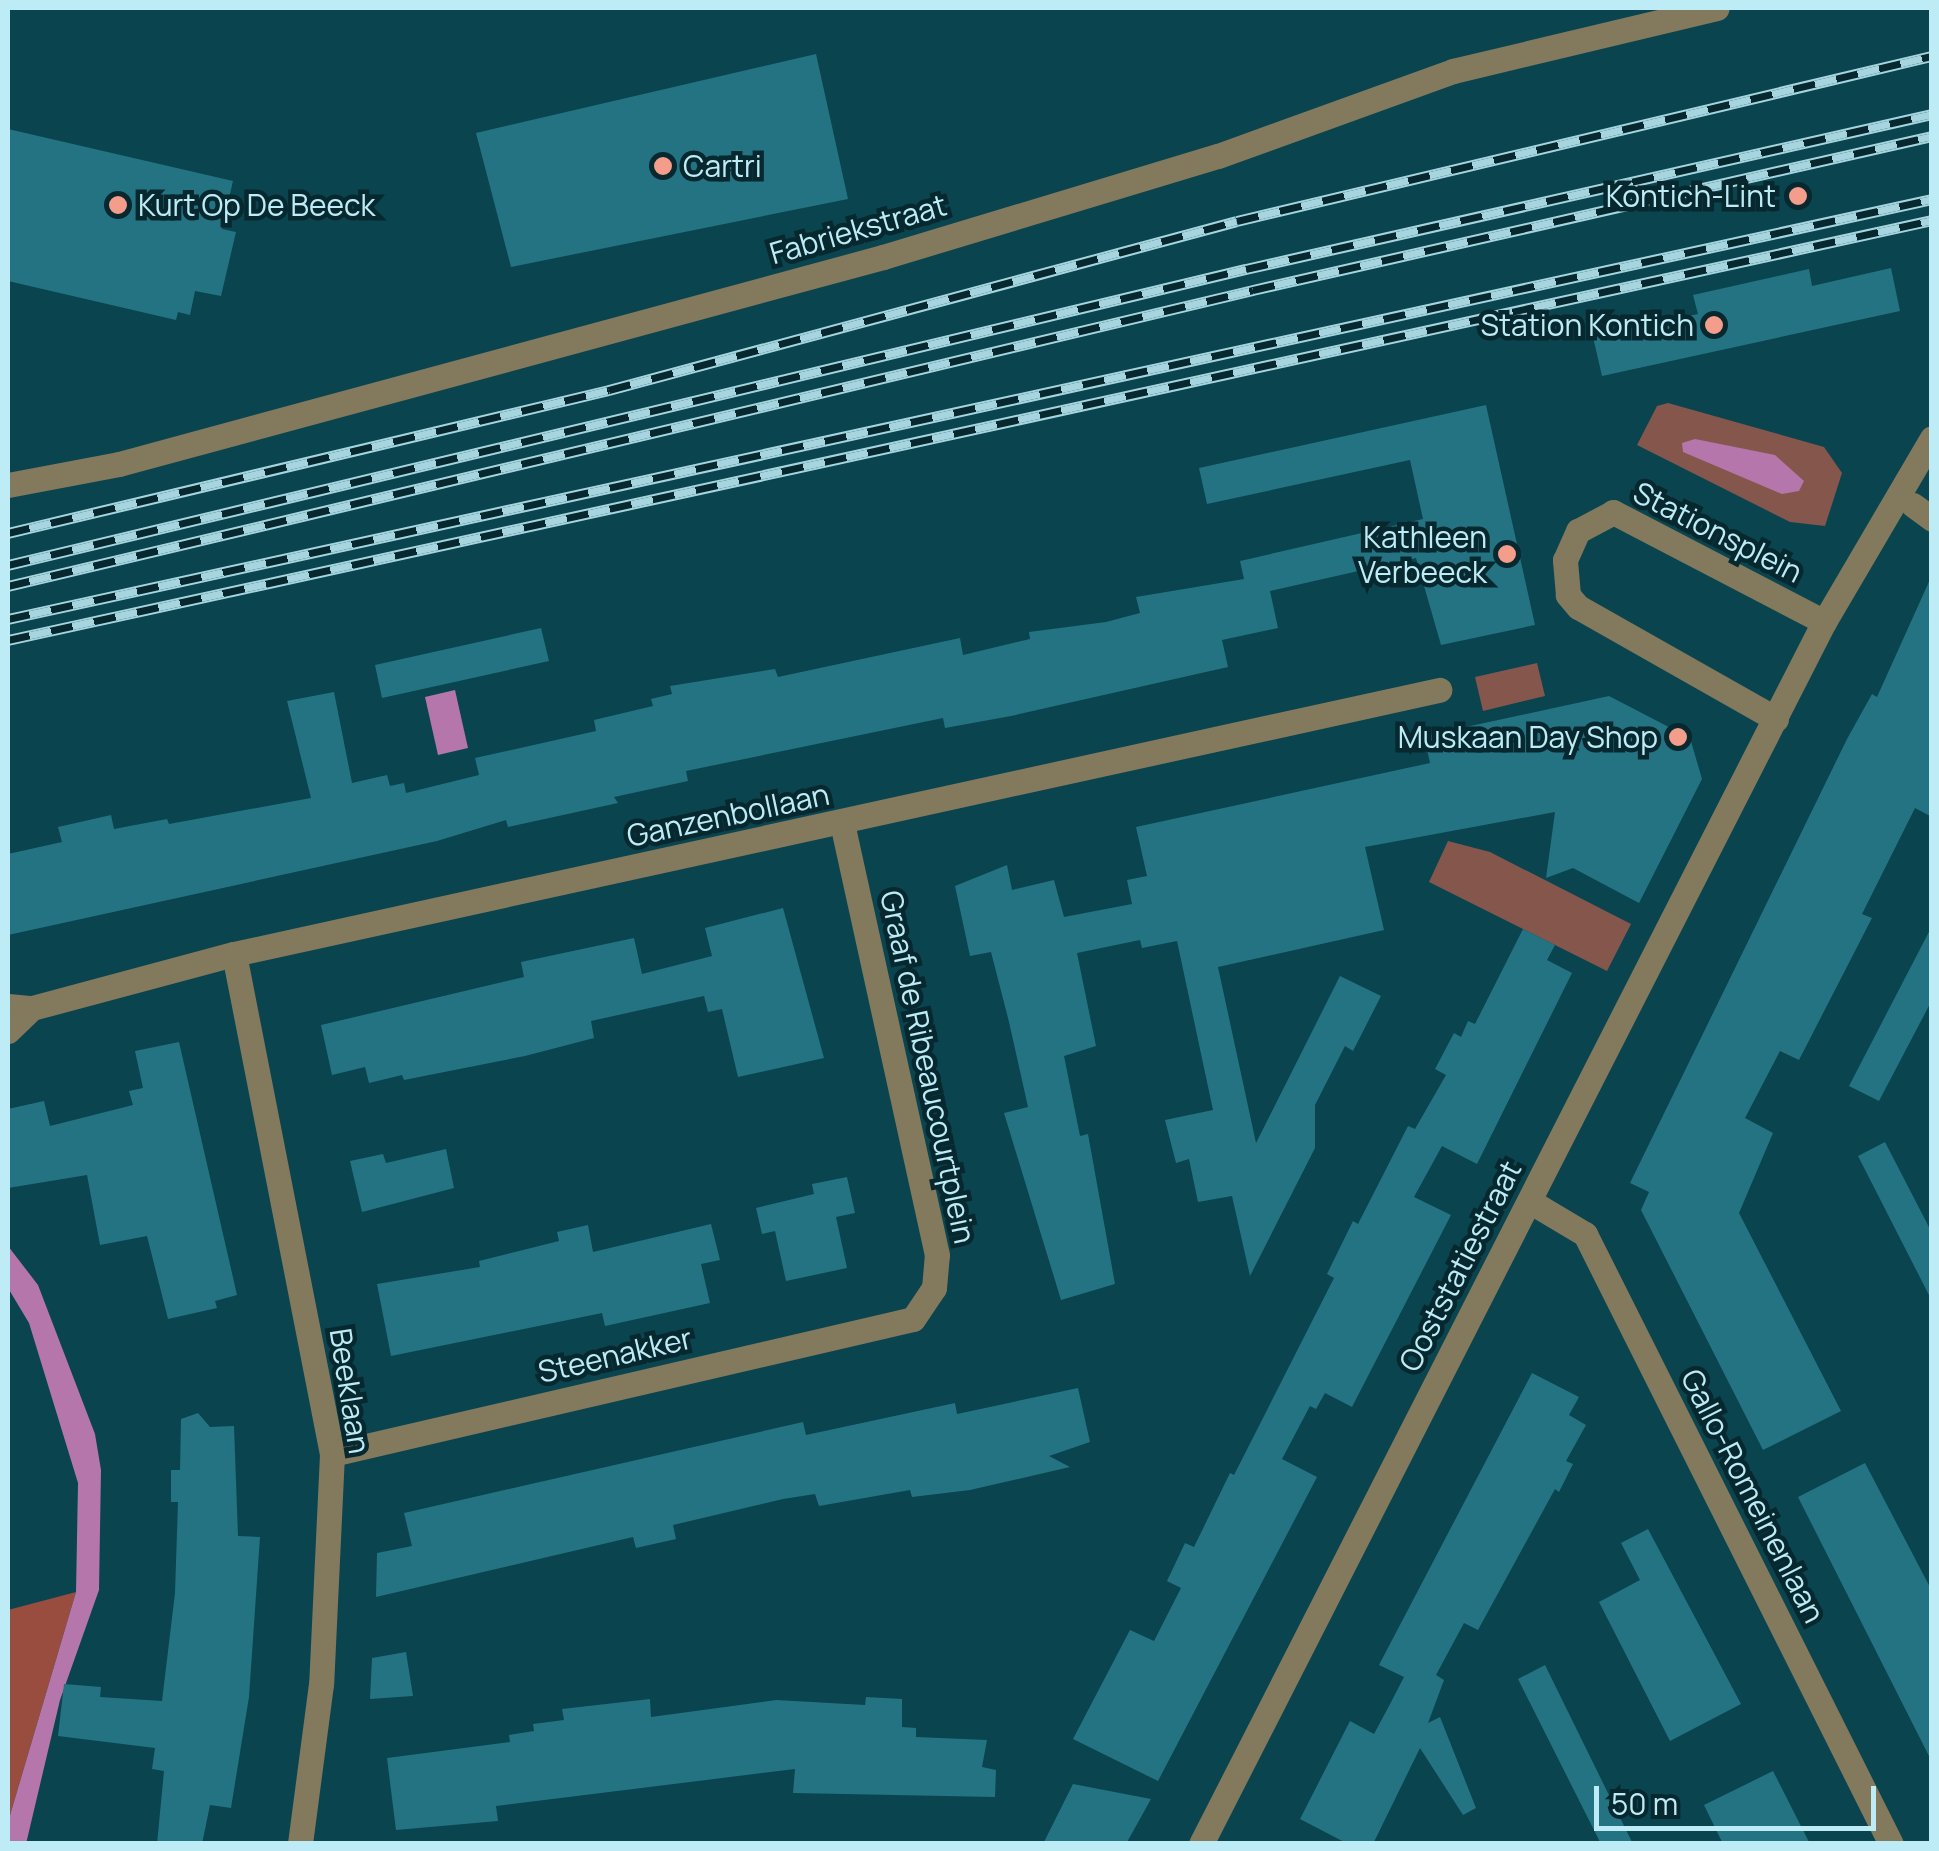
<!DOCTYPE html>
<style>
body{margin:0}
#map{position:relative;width:1939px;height:1851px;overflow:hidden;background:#0a444f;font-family:Manrope,sans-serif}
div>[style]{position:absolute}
.green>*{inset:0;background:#85564c}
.forest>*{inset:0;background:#994d3e}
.water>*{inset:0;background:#b576ab}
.building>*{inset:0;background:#247382}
.minor>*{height:25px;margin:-12.5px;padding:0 12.5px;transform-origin:12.5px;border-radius:12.5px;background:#83795c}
.rail>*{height:11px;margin-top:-5.5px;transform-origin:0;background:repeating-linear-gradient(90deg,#07282f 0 22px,#a6d5df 0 44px);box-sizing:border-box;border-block:2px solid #a6d5df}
.dots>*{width:28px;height:28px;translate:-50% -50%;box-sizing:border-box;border:5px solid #07282f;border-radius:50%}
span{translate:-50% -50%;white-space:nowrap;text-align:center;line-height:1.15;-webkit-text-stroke:9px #07282f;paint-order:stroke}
.poi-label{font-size:30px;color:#beecf6}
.left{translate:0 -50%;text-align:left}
.right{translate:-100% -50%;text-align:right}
.street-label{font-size:30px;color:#beecf6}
.frame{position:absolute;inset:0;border:10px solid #beecf6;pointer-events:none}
.scale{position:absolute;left:1594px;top:1786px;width:282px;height:45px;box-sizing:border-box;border:5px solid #beecf6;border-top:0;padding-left:12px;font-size:30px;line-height:35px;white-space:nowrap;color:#beecf6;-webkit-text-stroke:8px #07282f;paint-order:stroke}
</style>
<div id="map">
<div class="green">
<div style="clip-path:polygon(1668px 403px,1824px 447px,1842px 473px,1825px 526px,1790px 522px,1637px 445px,1657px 406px)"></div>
<div style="clip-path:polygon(1537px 663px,1545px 696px,1483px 711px,1475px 677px)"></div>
<div style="clip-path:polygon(1448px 841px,1490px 852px,1631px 924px,1607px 971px,1429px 882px)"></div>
</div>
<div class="forest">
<div style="clip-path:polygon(76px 1592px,8px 1822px,8px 1610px)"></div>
</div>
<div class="water">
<div style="clip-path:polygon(1695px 439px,1775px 455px,1804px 481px,1799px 491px,1782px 494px,1683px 452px,1682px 443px)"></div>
<div style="clip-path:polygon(455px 690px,468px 748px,438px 755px,425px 697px)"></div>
<div style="clip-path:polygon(8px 1246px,38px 1285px,95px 1434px,101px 1470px,99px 1590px,60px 1700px,26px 1844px,8px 1843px,8px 1822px,76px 1592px,78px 1483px,29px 1323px,8px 1288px)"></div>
</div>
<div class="building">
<div style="clip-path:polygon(816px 54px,848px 199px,511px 267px,476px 133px)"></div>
<div style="clip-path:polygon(8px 129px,233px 181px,222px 229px,236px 232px,221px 296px,195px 291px,190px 315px,178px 312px,176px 320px,8px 281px)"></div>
<div style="clip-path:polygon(1891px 268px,1900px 311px,1602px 376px,1593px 337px,1698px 314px,1693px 295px,1809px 269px,1812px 286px)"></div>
<div style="clip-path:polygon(1486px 405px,1535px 625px,1441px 645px,1416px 558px,1270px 591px,1278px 628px,1222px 640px,1228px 667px,1011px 716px,945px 728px,943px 718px,686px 771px,688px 781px,614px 797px,618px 803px,508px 827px,506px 820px,437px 841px,8px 935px,8px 854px,62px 842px,58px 827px,111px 815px,114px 829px,167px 819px,169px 824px,311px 798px,287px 701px,334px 692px,352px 783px,387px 775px,390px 786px,404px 783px,406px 793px,479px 775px,475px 758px,596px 731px,594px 720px,653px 706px,651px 699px,672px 694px,670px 686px,775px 669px,778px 677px,960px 638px,963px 655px,1030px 639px,1029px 632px,1106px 622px,1140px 613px,1136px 597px,1244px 579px,1240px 561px,1423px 519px,1410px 460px,1207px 504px,1199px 468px)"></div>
<div style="clip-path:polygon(1932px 575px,1932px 817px,1915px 808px,1862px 914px,1872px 918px,1799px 1060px,1780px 1051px,1745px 1118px,1773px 1133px,1739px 1213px,1841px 1411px,1763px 1450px,1641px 1210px,1649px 1192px,1630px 1183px,1847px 739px,1872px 694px,1877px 697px)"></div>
<div style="clip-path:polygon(541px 628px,549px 661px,382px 698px,375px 665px)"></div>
<div style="clip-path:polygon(1609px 696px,1690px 738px,1702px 779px,1639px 903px,1573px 868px,1546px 878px,1555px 812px,1365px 847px,1384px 930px,1218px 967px,1256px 1143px,1340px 976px,1381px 996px,1353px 1051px,1345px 1046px,1315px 1105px,1315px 1148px,1250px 1276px,1232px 1196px,1198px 1202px,1189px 1159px,1176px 1163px,1165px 1120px,1213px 1110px,1177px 941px,1142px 948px,1140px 940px,1077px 953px,1096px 1046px,1064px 1056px,1080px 1136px,1088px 1134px,1115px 1284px,1061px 1300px,1004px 1113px,1028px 1107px,1009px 1022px,991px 952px,970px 956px,955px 886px,1007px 865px,1012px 890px,1054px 880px,1064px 917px,1132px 904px,1127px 880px,1147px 876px,1136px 827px,1430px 763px,1424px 736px)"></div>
<div style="clip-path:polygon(783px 908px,824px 1058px,738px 1077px,722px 1009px,708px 1012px,704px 996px,591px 1021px,594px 1038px,525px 1056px,404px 1080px,402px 1075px,369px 1083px,365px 1067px,332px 1075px,321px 1025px,524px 977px,521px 962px,634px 938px,642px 974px,712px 956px,705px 928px)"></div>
<div style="clip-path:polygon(1932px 926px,1932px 1000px,1879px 1101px,1849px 1086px)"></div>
<div style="clip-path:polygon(1523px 929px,1555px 945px,1547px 960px,1572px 973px,1477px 1164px,1442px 1146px,1414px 1197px,1451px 1215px,1352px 1407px,1325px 1393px,1316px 1409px,1310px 1406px,1282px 1459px,1317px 1477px,1158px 1781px,1073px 1739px,1130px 1630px,1154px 1641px,1181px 1588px,1167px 1581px,1185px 1543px,1194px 1547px,1230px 1473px,1234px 1475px,1334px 1278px,1327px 1274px,1353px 1221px,1358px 1224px,1408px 1126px,1415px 1129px,1446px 1075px,1435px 1069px,1454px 1033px,1461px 1037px,1468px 1021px,1475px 1024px)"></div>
<div style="clip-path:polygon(179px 1042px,237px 1295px,215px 1301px,217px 1308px,168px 1319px,147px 1236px,100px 1245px,87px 1175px,8px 1188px,8px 1109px,44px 1101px,50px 1126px,133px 1105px,129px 1091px,143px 1088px,135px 1051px)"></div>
<div style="clip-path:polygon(1885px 1142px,1932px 1233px,1932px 1301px,1858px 1156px)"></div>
<div style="clip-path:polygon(446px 1149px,454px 1188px,362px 1212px,350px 1161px,383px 1154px,386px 1163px)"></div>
<div style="clip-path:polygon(847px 1177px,855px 1213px,836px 1217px,847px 1268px,786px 1281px,775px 1231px,762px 1234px,756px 1208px,814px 1194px,812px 1184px)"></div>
<div style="clip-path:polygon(711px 1224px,720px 1260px,701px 1264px,710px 1303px,605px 1326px,602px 1313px,391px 1356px,377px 1284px,480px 1267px,479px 1261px,559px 1241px,557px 1232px,588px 1225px,593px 1252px)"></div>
<div style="clip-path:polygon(1532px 1373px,1579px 1397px,1569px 1415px,1586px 1425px,1566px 1461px,1573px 1464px,1559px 1492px,1555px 1489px,1478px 1630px,1464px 1623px,1436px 1675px,1444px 1680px,1428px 1723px,1440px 1717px,1476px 1808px,1463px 1815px,1420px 1748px,1373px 1844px,1348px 1844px,1300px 1819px,1350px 1721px,1374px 1734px,1389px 1706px,1404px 1677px,1379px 1665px)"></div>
<div style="clip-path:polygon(1078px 1388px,1090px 1442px,1049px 1456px,1070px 1467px,970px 1490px,912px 1497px,910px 1490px,819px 1506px,815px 1494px,783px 1499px,673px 1525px,676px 1539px,636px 1548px,633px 1537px,376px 1597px,377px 1553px,412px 1546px,404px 1513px,803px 1422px,806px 1435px,955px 1403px,957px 1414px)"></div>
<div style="clip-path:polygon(198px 1413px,210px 1427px,234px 1426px,238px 1536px,260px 1537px,249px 1697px,231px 1808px,210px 1805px,202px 1844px,157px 1844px,164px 1771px,152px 1769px,155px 1748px,58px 1736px,64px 1684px,101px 1687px,100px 1697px,162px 1701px,175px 1593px,178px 1502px,171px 1502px,171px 1470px,180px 1470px,181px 1419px)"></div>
<div style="clip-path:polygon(1865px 1463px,1932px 1591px,1932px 1762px,1798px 1497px)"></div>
<div style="clip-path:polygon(1648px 1529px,1741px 1704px,1670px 1741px,1599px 1602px,1640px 1580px,1621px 1543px)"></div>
<div style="clip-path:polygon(406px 1652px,413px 1696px,370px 1699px,372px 1658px)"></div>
<div style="clip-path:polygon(1545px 1665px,1633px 1844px,1601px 1844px,1518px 1679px)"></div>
<div style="clip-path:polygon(866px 1697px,902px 1699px,902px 1727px,916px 1728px,916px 1737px,987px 1740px,982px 1767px,996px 1770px,995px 1797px,793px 1793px,795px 1769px,496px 1806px,498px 1821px,396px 1830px,387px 1758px,510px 1742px,509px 1735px,534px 1731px,533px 1724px,564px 1720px,562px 1709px,650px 1699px,651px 1717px,776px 1700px,865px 1705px)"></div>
<div style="clip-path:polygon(1773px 1771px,1810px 1844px,1723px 1844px,1704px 1805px)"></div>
<div style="clip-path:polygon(1073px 1784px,1151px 1799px,1126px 1844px,1043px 1844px)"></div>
</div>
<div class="minor">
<div style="left:8px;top:485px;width:113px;rotate:-10.7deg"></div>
<div style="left:119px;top:464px;width:792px;rotate:-15.16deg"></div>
<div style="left:883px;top:257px;width:350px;rotate:-16.8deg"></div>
<div style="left:1218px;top:156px;width:250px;rotate:-19.9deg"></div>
<div style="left:1453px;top:71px;width:271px;rotate:-13.4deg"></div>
<div style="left:1913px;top:505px;width:24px;rotate:36deg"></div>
<div style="left:1776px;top:719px;width:227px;rotate:-150.5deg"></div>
<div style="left:1578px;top:607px;width:16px;rotate:-130deg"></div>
<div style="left:1568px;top:595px;width:35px;rotate:-95deg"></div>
<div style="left:1565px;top:560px;width:32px;rotate:-66deg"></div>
<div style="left:1578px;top:531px;width:40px;rotate:-28deg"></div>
<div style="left:1613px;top:512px;width:238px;rotate:27.5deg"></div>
<div style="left:234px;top:954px;width:510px;rotate:78.91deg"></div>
<div style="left:332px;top:1454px;width:230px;rotate:92.7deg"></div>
<div style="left:321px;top:1684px;width:161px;rotate:97.5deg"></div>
<div style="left:8px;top:1006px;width:24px;rotate:5deg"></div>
<div style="left:32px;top:1008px;width:209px;rotate:-15deg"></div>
<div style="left:234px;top:954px;width:1234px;rotate:-12.36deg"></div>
<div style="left:8px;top:1031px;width:33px;rotate:-44deg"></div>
<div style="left:1531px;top:1202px;width:63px;rotate:30.7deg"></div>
<div style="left:1585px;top:1234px;width:682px;rotate:63.36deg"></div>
<div style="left:332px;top:1454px;width:596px;rotate:-13.08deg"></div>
<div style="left:913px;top:1319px;width:37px;rotate:-56deg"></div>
<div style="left:934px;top:1288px;width:33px;rotate:-85deg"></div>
<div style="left:937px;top:1255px;width:442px;rotate:-102.4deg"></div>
<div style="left:1201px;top:1844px;width:1372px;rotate:-62.99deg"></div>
<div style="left:1824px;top:622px;width:213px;rotate:-59.6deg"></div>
</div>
<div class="rail">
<div style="left:8px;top:533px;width:618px;rotate:-13.38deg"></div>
<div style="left:609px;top:390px;width:650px;rotate:-15.06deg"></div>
<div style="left:1237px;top:221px;width:714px;rotate:-13.36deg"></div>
<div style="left:8px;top:565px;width:1273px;rotate:-13.45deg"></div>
<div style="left:1246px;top:269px;width:703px;rotate:-12.73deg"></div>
<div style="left:8px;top:586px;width:1280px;rotate:-13.37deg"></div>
<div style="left:1253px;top:290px;width:696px;rotate:-12.78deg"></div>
<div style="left:8px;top:619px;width:1969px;rotate:-12.31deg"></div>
<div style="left:8px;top:640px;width:1969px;rotate:-12.31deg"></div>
</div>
<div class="dots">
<div style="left:663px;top:166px;background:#f49d8b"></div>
<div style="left:1798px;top:196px;background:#f49d8b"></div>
<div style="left:118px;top:205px;background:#f49d8b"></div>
<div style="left:1714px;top:325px;background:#f49d8b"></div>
<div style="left:1507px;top:554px;background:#f49d8b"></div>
<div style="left:1678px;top:737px;background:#f49d8b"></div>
</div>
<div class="poi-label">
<span class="left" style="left:683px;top:166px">Cartri</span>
<span class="right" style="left:1776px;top:196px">Kontich-Lint</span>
<span class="left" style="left:138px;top:205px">Kurt Op De Beeck</span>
<span class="right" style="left:1694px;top:325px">Station Kontich</span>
<span class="right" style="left:1487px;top:554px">Kathleen<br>Verbeeck</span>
<span class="right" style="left:1658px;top:737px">Muskaan Day Shop</span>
</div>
<div class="street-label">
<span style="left:858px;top:229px;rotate:-16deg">Fabriekstraat</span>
<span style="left:1718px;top:532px;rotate:27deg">Stationsplein</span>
<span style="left:728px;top:815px;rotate:-12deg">Ganzenbollaan</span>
<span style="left:928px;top:1067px;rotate:78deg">Graaf de Ribeaucourtplein</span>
<span style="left:1460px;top:1266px;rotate:-63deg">Ooststatiestraat</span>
<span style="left:615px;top:1355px;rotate:-13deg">Steenakker</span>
<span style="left:350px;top:1391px;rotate:81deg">Beeklaan</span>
<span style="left:1753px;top:1496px;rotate:63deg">Gallo-Romeinenlaan</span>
</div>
<div class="frame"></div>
<div class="scale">50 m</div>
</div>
